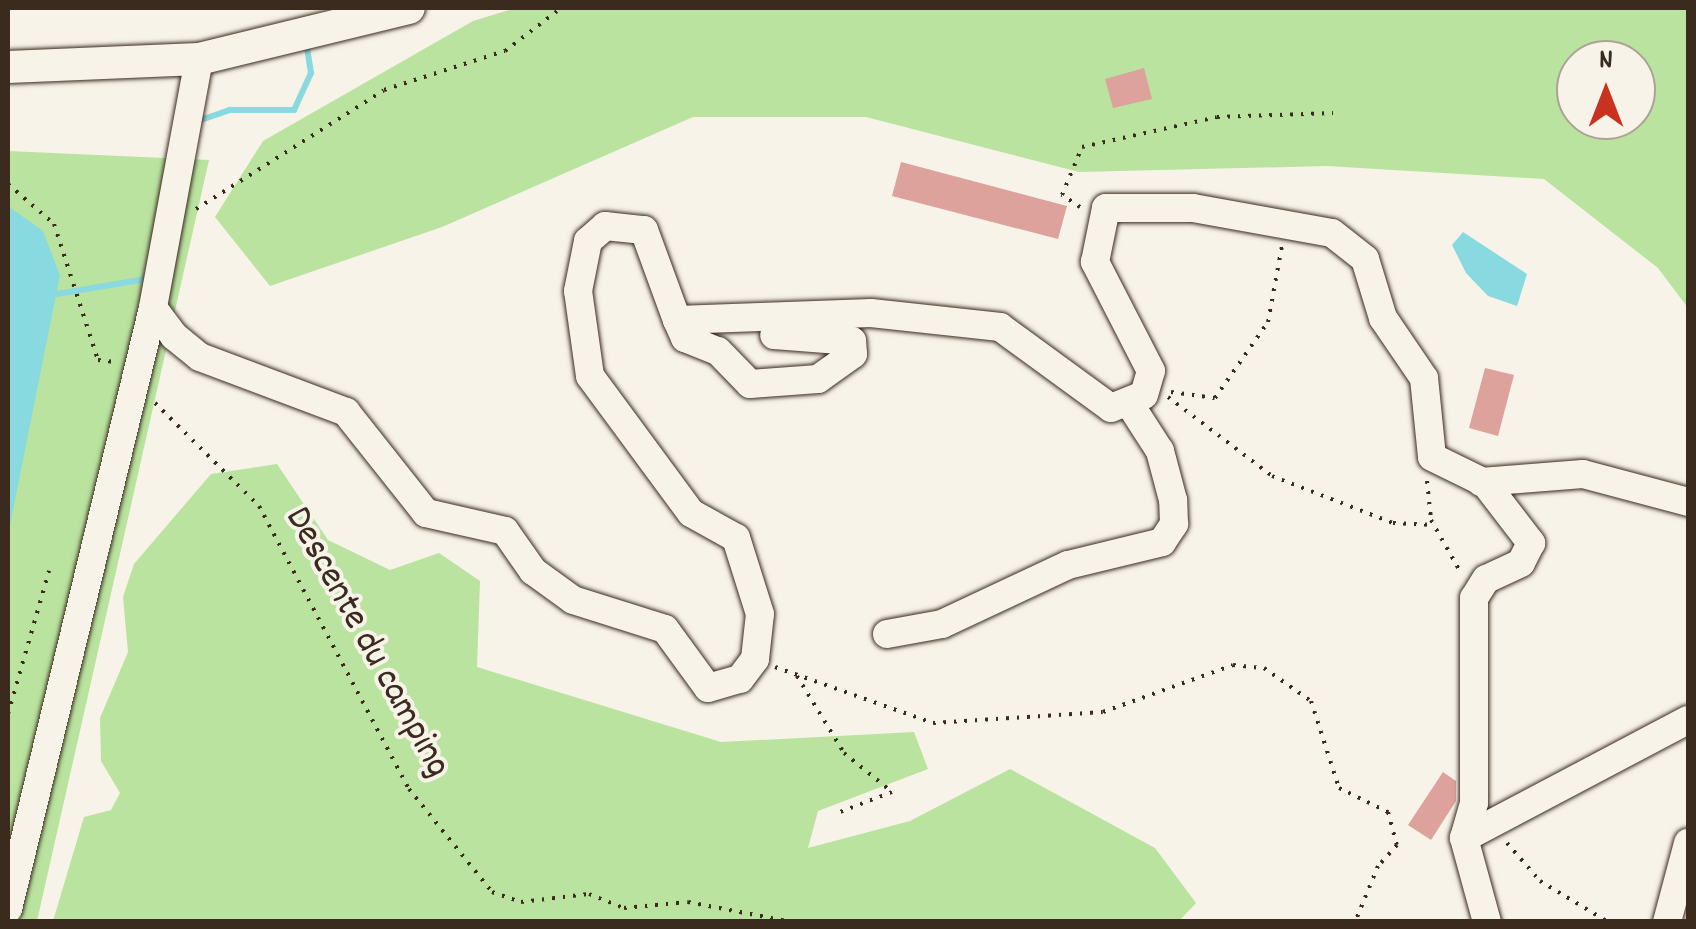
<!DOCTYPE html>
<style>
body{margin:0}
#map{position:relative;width:1696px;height:929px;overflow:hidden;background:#f7f3e8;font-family:Dekko,sans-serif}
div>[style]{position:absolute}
.green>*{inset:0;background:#b9e39f}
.water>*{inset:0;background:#89dae0}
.stream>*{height:6px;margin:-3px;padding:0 3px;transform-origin:3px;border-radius:3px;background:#89dae0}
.building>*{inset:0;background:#dca29b}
.path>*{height:4px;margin-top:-2px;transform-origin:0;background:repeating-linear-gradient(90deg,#3b2a1e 0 2.5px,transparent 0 10.5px)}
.roads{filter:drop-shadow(0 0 2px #3b2a1e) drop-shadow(0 0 2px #3b2a1e)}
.minor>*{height:28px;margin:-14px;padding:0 14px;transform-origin:14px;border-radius:14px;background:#f7f3e8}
.major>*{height:32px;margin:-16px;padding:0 16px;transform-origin:16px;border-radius:16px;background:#f7f3e8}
span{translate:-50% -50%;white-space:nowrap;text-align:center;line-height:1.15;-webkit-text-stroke:8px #f7f3e8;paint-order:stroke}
.street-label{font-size:38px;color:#3b2a1e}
.frame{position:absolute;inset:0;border:10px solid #3b2a1e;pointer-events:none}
.north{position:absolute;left:1556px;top:40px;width:100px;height:100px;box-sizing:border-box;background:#f7f3e8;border:2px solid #aca397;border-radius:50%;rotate:0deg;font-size:28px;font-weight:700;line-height:40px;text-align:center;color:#3b2a1e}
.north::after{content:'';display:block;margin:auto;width:35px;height:45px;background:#c8321e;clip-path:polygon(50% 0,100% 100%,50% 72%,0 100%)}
</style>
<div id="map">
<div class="green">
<div style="clip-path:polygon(evenodd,516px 8px,1688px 8px,1688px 308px,1658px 268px,1544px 179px,1327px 166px,1079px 172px,866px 117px,693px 117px,442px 227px,270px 286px,215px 217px,263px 141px,473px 21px,516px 8px,1576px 60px,1636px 60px,1636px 120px,1576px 120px,1576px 60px)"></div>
<div style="clip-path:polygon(8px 151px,209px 160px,37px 921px,8px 922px)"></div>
<div style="clip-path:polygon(277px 464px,328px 540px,390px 570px,439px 553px,480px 581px,477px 667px,721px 742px,914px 732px,928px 769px,818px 811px,808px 848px,910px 821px,1010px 769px,1155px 848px,1196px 903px,1178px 922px,53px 921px,84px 817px,111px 810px,120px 793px,101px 761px,100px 718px,128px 652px,123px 597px,134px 564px,211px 474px)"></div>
</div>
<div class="water">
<div style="clip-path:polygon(8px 206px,43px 231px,60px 275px,8px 535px)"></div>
<div style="clip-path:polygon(1463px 232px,1527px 274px,1517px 306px,1488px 296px,1466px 273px,1452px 245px)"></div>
</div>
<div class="stream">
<div style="left:195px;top:122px;width:37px;rotate:-19deg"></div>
<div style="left:230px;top:110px;width:64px"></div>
<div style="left:294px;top:110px;width:41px;rotate:-65.3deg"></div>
<div style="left:311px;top:73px;width:30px;rotate:-99deg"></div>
<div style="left:57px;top:294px;width:90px;rotate:-9.6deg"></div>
</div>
<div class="building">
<div style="clip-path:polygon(1144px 68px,1152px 99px,1113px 108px,1105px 79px)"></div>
<div style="clip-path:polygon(901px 162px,1067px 206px,1058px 239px,892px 196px)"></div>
<div style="clip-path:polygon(1485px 368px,1514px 375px,1498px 436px,1469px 428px)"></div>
<div style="clip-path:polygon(1443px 772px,1456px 781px,1456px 801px,1431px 840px,1408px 825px)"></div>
</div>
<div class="path">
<div style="left:8px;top:184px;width:61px;rotate:41deg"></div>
<div style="left:54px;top:224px;width:143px;rotate:72.1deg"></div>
<div style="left:98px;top:360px;width:17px;rotate:7deg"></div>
<div style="left:1080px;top:207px;width:22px;rotate:-146deg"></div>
<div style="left:1062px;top:195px;width:52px;rotate:-67.4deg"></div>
<div style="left:1082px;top:147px;width:138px;rotate:-12.5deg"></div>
<div style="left:1217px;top:117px;width:116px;rotate:-2deg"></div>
<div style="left:196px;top:209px;width:222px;rotate:-32.3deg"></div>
<div style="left:384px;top:90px;width:127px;rotate:-17.9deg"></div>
<div style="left:505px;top:51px;width:71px;rotate:-37.5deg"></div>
<div style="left:1171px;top:392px;width:44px;rotate:7.8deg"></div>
<div style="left:1215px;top:398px;width:93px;rotate:-55.1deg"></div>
<div style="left:1268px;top:322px;width:77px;rotate:-79.6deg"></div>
<div style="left:1168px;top:397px;width:131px;rotate:37.2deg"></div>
<div style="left:1272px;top:476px;width:130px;rotate:21.2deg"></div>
<div style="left:1393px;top:523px;width:41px;rotate:2.8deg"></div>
<div style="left:155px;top:403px;width:146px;rotate:44.7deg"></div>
<div style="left:259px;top:506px;width:320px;rotate:62.1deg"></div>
<div style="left:409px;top:789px;width:132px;rotate:51.1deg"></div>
<div style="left:492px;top:892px;width:31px;rotate:19deg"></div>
<div style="left:521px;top:902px;width:68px;rotate:-6.7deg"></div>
<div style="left:589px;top:894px;width:38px;rotate:22deg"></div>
<div style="left:624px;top:908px;width:64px;rotate:-5.4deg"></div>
<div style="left:688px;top:902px;width:106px;rotate:10.9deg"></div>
<div style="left:1427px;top:481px;width:39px;rotate:84deg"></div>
<div style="left:1431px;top:520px;width:61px;rotate:60.5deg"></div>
<div style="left:775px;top:667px;width:168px;rotate:19.5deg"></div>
<div style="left:933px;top:723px;width:170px;rotate:-3.7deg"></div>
<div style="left:1103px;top:712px;width:138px;rotate:-19.9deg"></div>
<div style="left:1233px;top:665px;width:31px;rotate:6deg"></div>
<div style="left:1264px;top:668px;width:57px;rotate:35.1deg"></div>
<div style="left:1311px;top:701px;width:91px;rotate:72.2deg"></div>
<div style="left:1339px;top:788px;width:55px;rotate:26.1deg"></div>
<div style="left:1388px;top:812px;width:34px;rotate:75deg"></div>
<div style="left:1397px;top:845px;width:28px;rotate:132deg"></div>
<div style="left:1378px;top:866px;width:61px;rotate:112.3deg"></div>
<div style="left:797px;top:676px;width:90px;rotate:58.6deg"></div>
<div style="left:844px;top:753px;width:62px;rotate:39.1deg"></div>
<div style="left:892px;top:792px;width:61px;rotate:158.9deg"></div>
<div style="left:8px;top:714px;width:149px;rotate:-74deg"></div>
<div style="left:1507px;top:843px;width:50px;rotate:49deg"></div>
<div style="left:1540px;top:881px;width:79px;rotate:31.1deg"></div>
</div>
<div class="roads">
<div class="minor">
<div style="left:199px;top:59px;width:253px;rotate:100.5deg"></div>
<div style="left:153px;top:308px;width:35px;rotate:53deg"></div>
<div style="left:174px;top:336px;width:33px;rotate:39deg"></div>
<div style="left:200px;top:357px;width:156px;rotate:20.6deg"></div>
<div style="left:346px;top:412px;width:129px;rotate:51.6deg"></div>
<div style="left:426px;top:513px;width:81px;rotate:12.8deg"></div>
<div style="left:505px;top:531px;width:49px;rotate:55deg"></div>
<div style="left:533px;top:571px;width:49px;rotate:35.9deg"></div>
<div style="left:573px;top:600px;width:96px;rotate:17.5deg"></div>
<div style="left:665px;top:629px;width:73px;rotate:53.9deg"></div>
<div style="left:708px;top:688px;width:33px;rotate:-16deg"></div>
<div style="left:740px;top:679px;width:25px;rotate:-53deg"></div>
<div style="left:755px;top:659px;width:45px;rotate:-83.7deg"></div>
<div style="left:760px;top:614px;width:80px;rotate:-107.5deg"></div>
<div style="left:736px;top:538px;width:51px;rotate:-150.9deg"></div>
<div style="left:691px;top:513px;width:170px;rotate:-126.4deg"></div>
<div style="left:590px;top:376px;width:86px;rotate:-98deg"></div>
<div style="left:578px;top:291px;width:51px;rotate:-78.7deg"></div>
<div style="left:588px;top:241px;width:23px;rotate:-41deg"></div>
<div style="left:605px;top:226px;width:39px;rotate:6deg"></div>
<div style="left:644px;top:230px;width:96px;rotate:69.9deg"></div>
<div style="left:677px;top:320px;width:194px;rotate:-2.1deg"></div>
<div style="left:871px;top:313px;width:130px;rotate:6.2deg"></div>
<div style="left:1000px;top:327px;width:137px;rotate:36.1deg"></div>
<div style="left:1111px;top:408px;width:35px;rotate:-22deg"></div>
<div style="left:1144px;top:395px;width:25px;rotate:-74deg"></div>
<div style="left:1151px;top:371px;width:123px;rotate:-117.2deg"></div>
<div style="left:1095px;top:262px;width:55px;rotate:-78.5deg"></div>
<div style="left:1106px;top:208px;width:87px"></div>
<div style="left:1193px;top:208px;width:141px;rotate:10.2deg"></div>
<div style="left:1332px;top:233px;width:42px;rotate:38.2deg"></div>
<div style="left:1365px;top:259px;width:62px;rotate:73deg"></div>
<div style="left:1383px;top:318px;width:73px;rotate:55.7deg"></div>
<div style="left:1424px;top:378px;width:79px;rotate:84.2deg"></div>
<div style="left:1432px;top:457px;width:59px;rotate:26.1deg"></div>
<div style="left:1485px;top:483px;width:76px;rotate:52.5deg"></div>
<div style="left:1531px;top:543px;width:22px;rotate:117deg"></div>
<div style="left:1521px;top:563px;width:38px;rotate:155deg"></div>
<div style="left:1486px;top:579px;width:22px;rotate:122deg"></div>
<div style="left:1474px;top:598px;width:205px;rotate:90deg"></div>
<div style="left:1474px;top:803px;width:36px;rotate:106deg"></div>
<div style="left:1464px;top:838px;width:87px;rotate:74.7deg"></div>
<div style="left:677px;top:320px;width:20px;rotate:66deg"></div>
<div style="left:685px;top:338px;width:35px;rotate:22deg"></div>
<div style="left:718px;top:351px;width:46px;rotate:45.9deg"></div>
<div style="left:750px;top:384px;width:68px;rotate:-4.2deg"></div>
<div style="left:818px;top:379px;width:43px;rotate:-35.5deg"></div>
<div style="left:853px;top:354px;width:13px;rotate:-94deg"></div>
<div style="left:852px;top:341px;width:78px;rotate:-175.6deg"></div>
<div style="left:1481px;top:482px;width:102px;rotate:-4.5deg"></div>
<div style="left:1583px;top:474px;width:109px;rotate:14.9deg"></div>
<div style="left:887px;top:634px;width:56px;rotate:-10.3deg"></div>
<div style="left:942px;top:624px;width:139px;rotate:-25.1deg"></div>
<div style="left:1068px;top:565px;width:97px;rotate:-13.7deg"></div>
<div style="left:1162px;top:542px;width:22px;rotate:-56deg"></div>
<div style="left:1174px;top:524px;width:24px;rotate:-92deg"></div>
<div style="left:1173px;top:500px;width:51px;rotate:-104.9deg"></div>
<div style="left:1160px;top:451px;width:54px;rotate:-122.8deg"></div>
<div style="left:1464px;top:838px;width:253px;rotate:-27.8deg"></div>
<div style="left:8px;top:909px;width:618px;rotate:-76.44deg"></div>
<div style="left:1667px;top:922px;width:82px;rotate:-75.1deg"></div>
</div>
<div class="major">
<div style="left:8px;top:67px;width:191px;rotate:-2.4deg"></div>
<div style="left:199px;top:59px;width:216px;rotate:-13.7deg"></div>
</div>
</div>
<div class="street-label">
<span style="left:366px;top:643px;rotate:61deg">Descente du camping</span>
</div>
<div class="frame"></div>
<div class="north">N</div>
</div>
